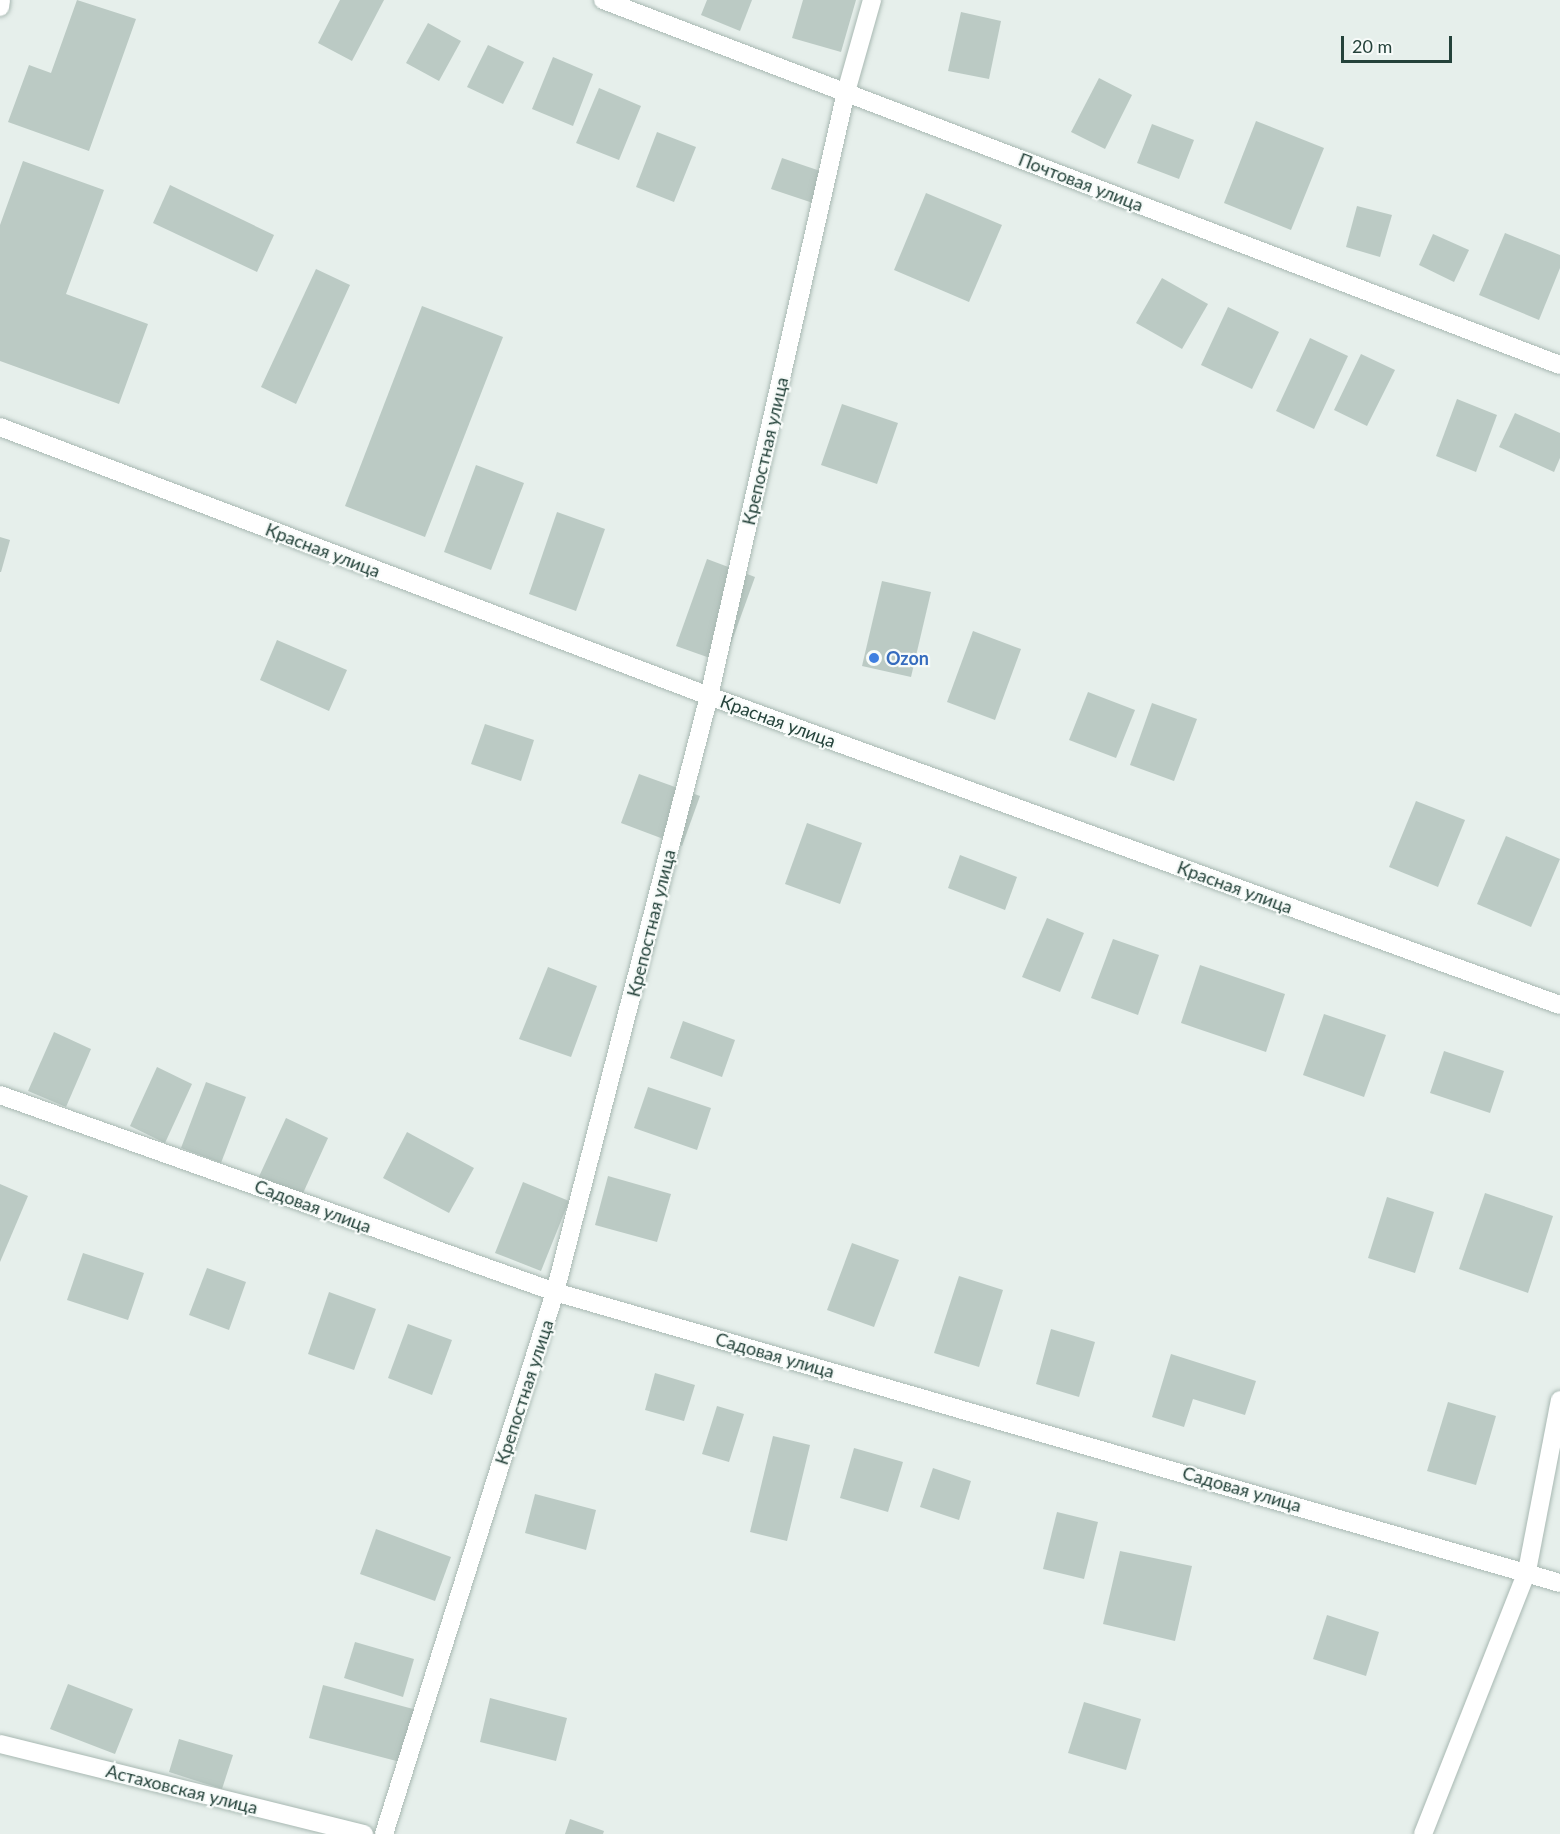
<!DOCTYPE html>
<meta charset="utf-8">
<style>
body{margin:0}
#map{position:relative;width:1560px;height:1834px;overflow:hidden;background:#e6efeb;font-family:Lato,sans-serif}
div>[style]{position:absolute}
.building>*{inset:0;background:#bbcac4}
.roads{filter:drop-shadow(0 0 2px #a8b8b2) drop-shadow(0 0 2px #a8b8b2)}
.minor>*{height:18px;margin:-9px;padding:0 9px;transform-origin:9px;border-radius:9px;background:#fff}
.tertiary>*{height:18px;margin:-9px;padding:0 9px;transform-origin:9px;border-radius:9px;background:#fff}
.secondary>*{height:18px;margin:-9px;padding:0 9px;transform-origin:9px;border-radius:9px;background:#fff}
.dots>*{width:16px;height:16px;translate:-50% -50%;box-sizing:border-box;border:3px solid #f7fbf9;border-radius:50%}
span{translate:-50% -50%;white-space:nowrap;text-align:center;line-height:1.15;-webkit-text-stroke:4.5px #f7fbf9;paint-order:stroke}
.street-label{font-size:18px;color:#24423a}
.shop-label{font-size:18px;color:#366cbe;font-weight:700}
.left{translate:0 -50%;text-align:left}
.scale{position:absolute;left:1341px;top:36px;width:111px;height:27px;box-sizing:border-box;border:3px solid #24423a;border-top:0;padding-left:8px;font-size:18px;line-height:21px;white-space:nowrap;color:#24423a;-webkit-text-stroke:4px #f7fbf9;paint-order:stroke}
</style>
<div id="map">
<div class="building">
<div style="clip-path:polygon(77px 0,136px 19px,89px 151px,8px 122px,29px 65px,51px 73px)"></div>
<div style="clip-path:polygon(340px 0,384px 0,352px 61px,318px 43px)"></div>
<div style="clip-path:polygon(707px 0,752px 0,740px 31px,701px 15px)"></div>
<div style="clip-path:polygon(803px 0,856px 0,841px 52px,792px 38px)"></div>
<div style="clip-path:polygon(961px 12px,1001px 21px,989px 79px,948px 71px)"></div>
<div style="clip-path:polygon(428px 23px,461px 41px,439px 81px,406px 63px)"></div>
<div style="clip-path:polygon(488px 45px,524px 62px,503px 104px,467px 87px)"></div>
<div style="clip-path:polygon(553px 57px,593px 74px,573px 126px,532px 109px)"></div>
<div style="clip-path:polygon(1099px 78px,1132px 95px,1105px 149px,1071px 132px)"></div>
<div style="clip-path:polygon(599px 88px,641px 106px,619px 160px,576px 143px)"></div>
<div style="clip-path:polygon(1256px 121px,1324px 148px,1291px 230px,1224px 203px)"></div>
<div style="clip-path:polygon(1152px 124px,1194px 140px,1179px 179px,1137px 163px)"></div>
<div style="clip-path:polygon(657px 132px,696px 147px,674px 202px,636px 187px)"></div>
<div style="clip-path:polygon(782px 158px,832px 175px,822px 206px,771px 189px)"></div>
<div style="clip-path:polygon(23px 161px,104px 190px,66px 294px,148px 324px,119px 404px,0 361px,0 225px)"></div>
<div style="clip-path:polygon(170px 185px,274px 235px,257px 272px,153px 223px)"></div>
<div style="clip-path:polygon(926px 193px,1002px 225px,969px 302px,894px 270px)"></div>
<div style="clip-path:polygon(1357px 206px,1392px 215px,1380px 257px,1346px 247px)"></div>
<div style="clip-path:polygon(1505px 233px,1560px 255px,1560px 268px,1539px 320px,1479px 295px)"></div>
<div style="clip-path:polygon(1433px 234px,1469px 250px,1454px 282px,1419px 265px)"></div>
<div style="clip-path:polygon(316px 269px,350px 285px,296px 404px,261px 387px)"></div>
<div style="clip-path:polygon(1162px 278px,1208px 304px,1182px 349px,1136px 323px)"></div>
<div style="clip-path:polygon(422px 306px,503px 337px,425px 537px,345px 506px)"></div>
<div style="clip-path:polygon(1228px 307px,1279px 332px,1252px 389px,1201px 365px)"></div>
<div style="clip-path:polygon(1310px 338px,1348px 356px,1314px 429px,1276px 411px)"></div>
<div style="clip-path:polygon(1361px 354px,1395px 370px,1367px 426px,1334px 410px)"></div>
<div style="clip-path:polygon(1457px 399px,1497px 415px,1476px 472px,1436px 456px)"></div>
<div style="clip-path:polygon(842px 404px,898px 423px,877px 484px,821px 465px)"></div>
<div style="clip-path:polygon(1515px 413px,1560px 433px,1560px 458px,1554px 472px,1499px 447px)"></div>
<div style="clip-path:polygon(476px 465px,524px 483px,491px 570px,444px 552px)"></div>
<div style="clip-path:polygon(557px 512px,605px 529px,576px 611px,529px 594px)"></div>
<div style="clip-path:polygon(0 537px,10px 540px,1px 572px,0 572px)"></div>
<div style="clip-path:polygon(707px 559px,755px 577px,724px 663px,676px 646px)"></div>
<div style="clip-path:polygon(882px 581px,931px 592px,911px 677px,862px 666px)"></div>
<div style="clip-path:polygon(973px 631px,1021px 649px,995px 720px,947px 702px)"></div>
<div style="clip-path:polygon(277px 640px,347px 670px,329px 711px,260px 680px)"></div>
<div style="clip-path:polygon(1088px 692px,1135px 710px,1116px 758px,1069px 740px)"></div>
<div style="clip-path:polygon(1152px 703px,1197px 719px,1174px 781px,1130px 765px)"></div>
<div style="clip-path:polygon(485px 724px,534px 740px,521px 781px,471px 764px)"></div>
<div style="clip-path:polygon(639px 774px,700px 796px,682px 846px,621px 823px)"></div>
<div style="clip-path:polygon(1416px 801px,1465px 820px,1438px 887px,1389px 867px)"></div>
<div style="clip-path:polygon(807px 823px,862px 843px,840px 904px,785px 884px)"></div>
<div style="clip-path:polygon(1506px 836px,1560px 859px,1531px 927px,1477px 904px)"></div>
<div style="clip-path:polygon(960px 855px,1017px 877px,1005px 910px,948px 888px)"></div>
<div style="clip-path:polygon(1047px 918px,1084px 933px,1060px 992px,1022px 977px)"></div>
<div style="clip-path:polygon(1113px 939px,1159px 955px,1138px 1015px,1091px 998px)"></div>
<div style="clip-path:polygon(1200px 965px,1285px 994px,1266px 1052px,1181px 1023px)"></div>
<div style="clip-path:polygon(548px 967px,597px 986px,571px 1057px,519px 1039px)"></div>
<div style="clip-path:polygon(1324px 1014px,1386px 1035px,1364px 1097px,1303px 1075px)"></div>
<div style="clip-path:polygon(683px 1021px,735px 1040px,722px 1077px,670px 1058px)"></div>
<div style="clip-path:polygon(54px 1032px,91px 1049px,66px 1107px,28px 1091px)"></div>
<div style="clip-path:polygon(1444px 1051px,1504px 1071px,1490px 1113px,1430px 1093px)"></div>
<div style="clip-path:polygon(157px 1067px,192px 1084px,165px 1143px,130px 1126px)"></div>
<div style="clip-path:polygon(206px 1082px,246px 1097px,221px 1163px,181px 1148px)"></div>
<div style="clip-path:polygon(648px 1087px,711px 1108px,697px 1150px,634px 1128px)"></div>
<div style="clip-path:polygon(286px 1118px,328px 1138px,299px 1202px,256px 1183px)"></div>
<div style="clip-path:polygon(407px 1132px,474px 1168px,449px 1213px,383px 1178px)"></div>
<div style="clip-path:polygon(608px 1176px,671px 1194px,657px 1242px,595px 1225px)"></div>
<div style="clip-path:polygon(523px 1182px,569px 1201px,541px 1271px,495px 1253px)"></div>
<div style="clip-path:polygon(0 1184px,28px 1196px,0 1262px)"></div>
<div style="clip-path:polygon(1485px 1193px,1553px 1216px,1528px 1293px,1459px 1269px)"></div>
<div style="clip-path:polygon(1387px 1197px,1434px 1212px,1415px 1273px,1368px 1258px)"></div>
<div style="clip-path:polygon(852px 1243px,899px 1260px,874px 1327px,827px 1310px)"></div>
<div style="clip-path:polygon(83px 1253px,144px 1273px,128px 1320px,67px 1300px)"></div>
<div style="clip-path:polygon(207px 1268px,246px 1282px,229px 1330px,189px 1315px)"></div>
<div style="clip-path:polygon(959px 1276px,1003px 1290px,979px 1367px,934px 1353px)"></div>
<div style="clip-path:polygon(329px 1292px,376px 1309px,354px 1370px,308px 1354px)"></div>
<div style="clip-path:polygon(408px 1324px,452px 1340px,432px 1395px,388px 1378px)"></div>
<div style="clip-path:polygon(1051px 1329px,1095px 1342px,1079px 1397px,1036px 1384px)"></div>
<div style="clip-path:polygon(1171px 1354px,1256px 1381px,1245px 1415px,1193px 1399px,1184px 1427px,1152px 1417px)"></div>
<div style="clip-path:polygon(655px 1373px,695px 1385px,684px 1421px,645px 1410px)"></div>
<div style="clip-path:polygon(1448px 1402px,1496px 1416px,1476px 1485px,1427px 1471px)"></div>
<div style="clip-path:polygon(717px 1406px,744px 1414px,729px 1462px,702px 1454px)"></div>
<div style="clip-path:polygon(773px 1436px,810px 1445px,787px 1541px,750px 1532px)"></div>
<div style="clip-path:polygon(854px 1448px,903px 1462px,888px 1512px,840px 1498px)"></div>
<div style="clip-path:polygon(933px 1468px,971px 1481px,959px 1520px,920px 1507px)"></div>
<div style="clip-path:polygon(535px 1494px,596px 1510px,586px 1550px,525px 1533px)"></div>
<div style="clip-path:polygon(1057px 1512px,1098px 1522px,1084px 1579px,1043px 1569px)"></div>
<div style="clip-path:polygon(376px 1529px,451px 1557px,435px 1601px,360px 1574px)"></div>
<div style="clip-path:polygon(1120px 1551px,1192px 1566px,1175px 1641px,1103px 1624px)"></div>
<div style="clip-path:polygon(1327px 1615px,1379px 1632px,1366px 1676px,1313px 1659px)"></div>
<div style="clip-path:polygon(355px 1642px,414px 1659px,403px 1697px,344px 1678px)"></div>
<div style="clip-path:polygon(68px 1684px,133px 1709px,115px 1754px,50px 1729px)"></div>
<div style="clip-path:polygon(323px 1685px,417px 1710px,404px 1763px,309px 1738px)"></div>
<div style="clip-path:polygon(490px 1698px,567px 1718px,556px 1761px,480px 1742px)"></div>
<div style="clip-path:polygon(1084px 1702px,1141px 1719px,1126px 1770px,1068px 1753px)"></div>
<div style="clip-path:polygon(179px 1739px,233px 1755px,222px 1789px,169px 1772px)"></div>
<div style="clip-path:polygon(570px 1819px,604px 1831px,603px 1834px,565px 1834px)"></div>
</div>
<div class="roads">
<div class="minor">
<div style="left:603px;top:0;width:1024px;rotate:20.88deg"></div>
<div style="left:0;top:1095px;width:589px;rotate:19.54deg"></div>
<div style="left:555px;top:1292px;width:1046px;rotate:16.15deg"></div>
<div style="left:0;top:1744px;width:375px;rotate:13.9deg"></div>
<div style="left:384px;top:1834px;width:568px;rotate:-72.49deg"></div>
<div style="left:555px;top:1292px;width:616px;rotate:-75.51deg"></div>
<div style="left:709px;top:696px;width:619px;rotate:-77.22deg"></div>
<div style="left:846px;top:92px;width:96px;rotate:-74.2deg"></div>
</div>
<div class="tertiary">
<div style="left:0;top:7px;width:7px;rotate:-82deg"></div>
<div style="left:0;top:427px;width:758px;rotate:20.78deg"></div>
<div style="left:709px;top:696px;width:905px;rotate:19.96deg"></div>
</div>
<div class="secondary">
<div style="left:1423px;top:1834px;width:283px;rotate:-68.4deg"></div>
<div style="left:1527px;top:1571px;width:174px;rotate:-79.1deg"></div>
</div>
</div>
<div class="dots">
<div style="left:874px;top:658px;background:#3f7fe0"></div>
</div>
<div class="street-label">
<span style="left:1081px;top:182px;rotate:21deg">Почтовая улица</span>
<span style="left:765px;top:451px;rotate:-77deg">Крепостная улица</span>
<span style="left:323px;top:550px;rotate:21deg">Красная улица</span>
<span style="left:778px;top:721px;rotate:20deg">Красная улица</span>
<span style="left:1235px;top:887px;rotate:20deg">Красная улица</span>
<span style="left:651px;top:923px;rotate:-76deg">Крепостная улица</span>
<span style="left:313px;top:1206px;rotate:20deg">Садовая улица</span>
<span style="left:775px;top:1355px;rotate:16deg">Садовая улица</span>
<span style="left:524px;top:1392px;rotate:-72deg">Крепостная улица</span>
<span style="left:1242px;top:1489px;rotate:16deg">Садовая улица</span>
<span style="left:182px;top:1789px;rotate:14deg">Астаховская улица</span>
</div>
<div class="shop-label">
<span class="left" style="left:886px;top:658px">Ozon</span>
</div>
<div class="scale">20 m</div>
</div>
